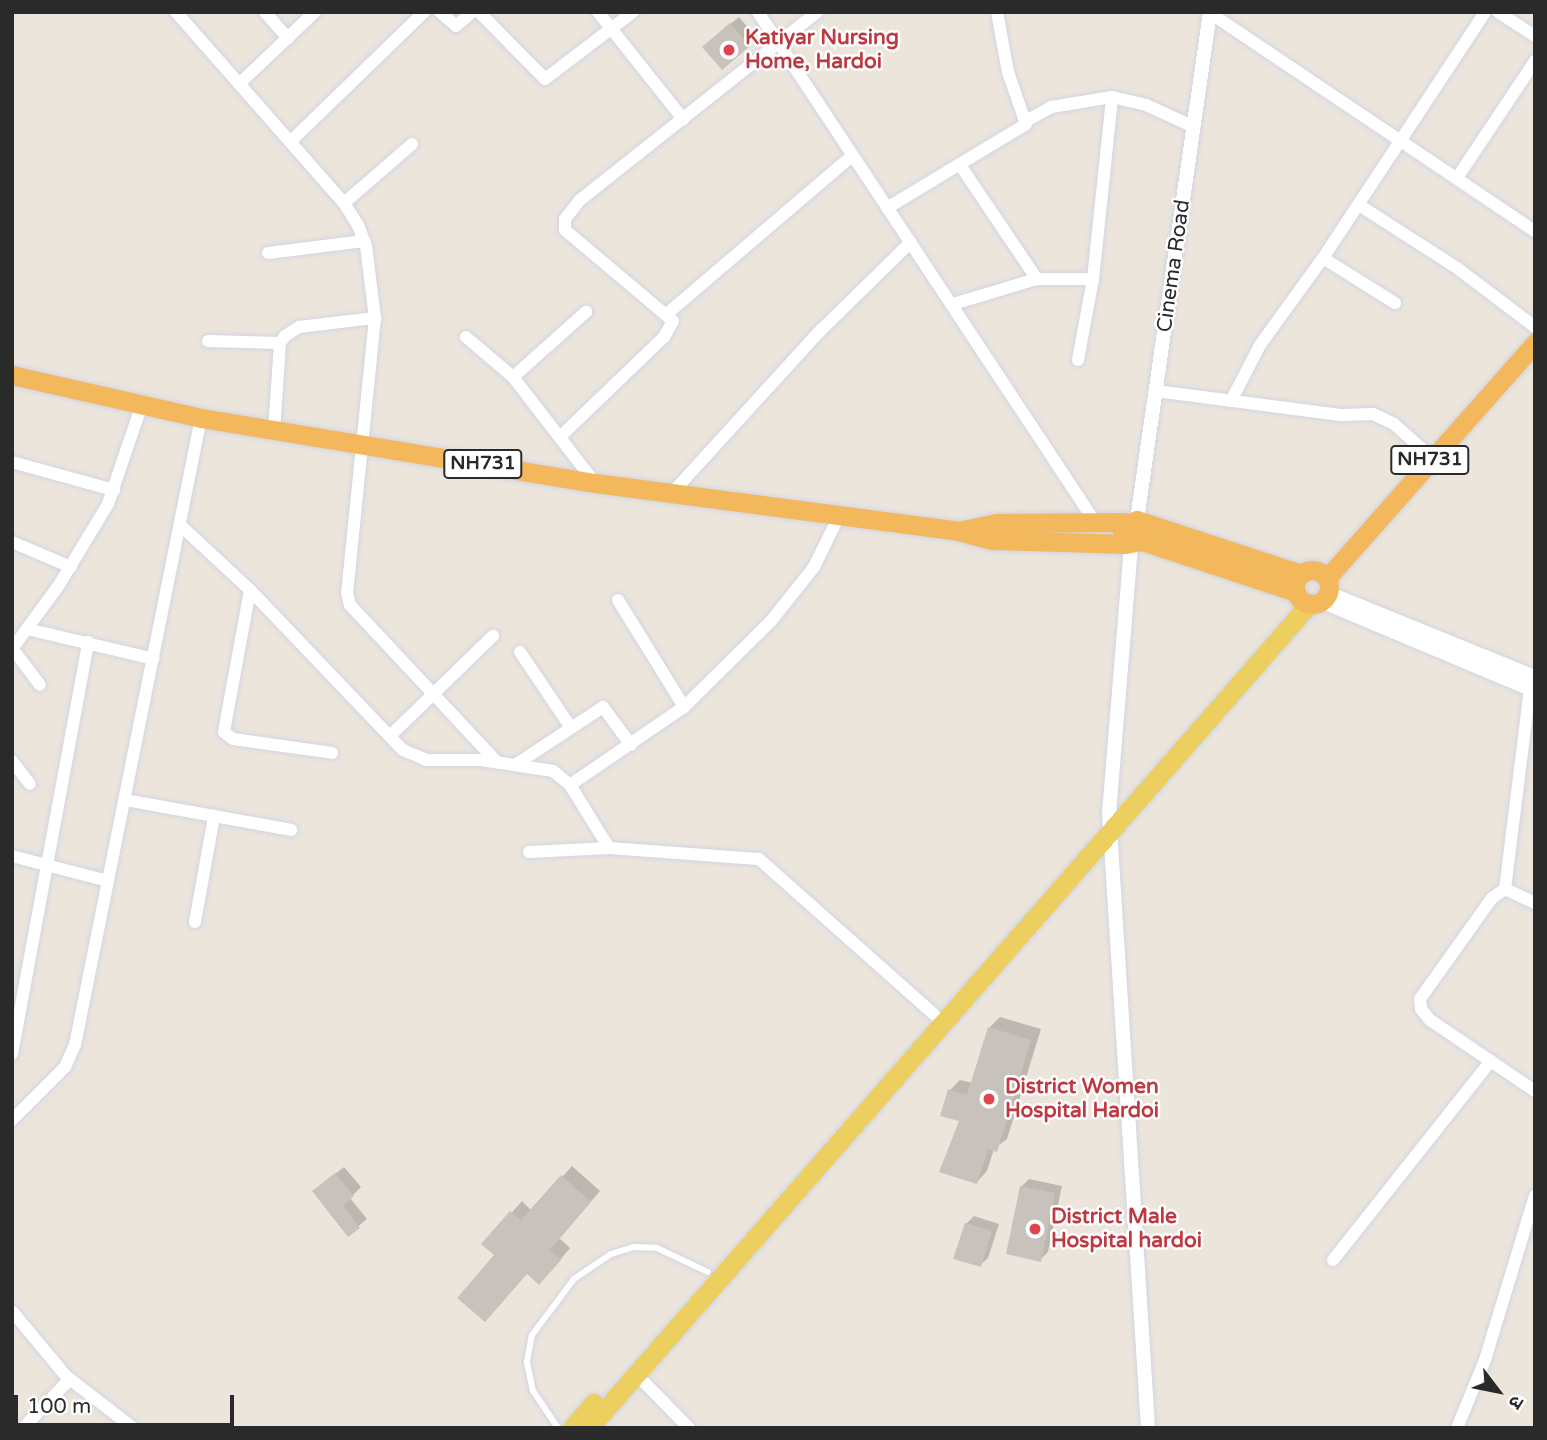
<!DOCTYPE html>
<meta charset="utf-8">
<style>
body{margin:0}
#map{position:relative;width:1547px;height:1440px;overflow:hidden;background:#ece5dc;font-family:"Varela Round","Noto Sans Devanagari",sans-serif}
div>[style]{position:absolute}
.shadow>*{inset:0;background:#0003}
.building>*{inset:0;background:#c7c2bc}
.roads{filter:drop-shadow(0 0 2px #d2d5e3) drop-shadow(0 0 2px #d2d5e3)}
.service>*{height:6px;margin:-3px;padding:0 3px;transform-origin:3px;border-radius:3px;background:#fff}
.minor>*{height:12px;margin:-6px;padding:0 6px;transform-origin:6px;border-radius:6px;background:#fff}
.tertiary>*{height:14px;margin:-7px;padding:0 7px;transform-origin:7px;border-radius:7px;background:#fff}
.primary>*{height:19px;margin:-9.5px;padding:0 9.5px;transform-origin:9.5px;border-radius:9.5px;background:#edcf60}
.trunk>*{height:19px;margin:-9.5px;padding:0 9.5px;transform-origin:9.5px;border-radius:9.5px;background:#f4b85c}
.trunk>.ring{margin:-9.5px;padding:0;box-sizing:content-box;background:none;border:19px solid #f4b85c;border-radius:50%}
.dots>*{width:19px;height:19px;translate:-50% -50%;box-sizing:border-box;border:4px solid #fff;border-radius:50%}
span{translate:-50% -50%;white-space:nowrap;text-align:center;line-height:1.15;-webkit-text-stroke:5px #fff;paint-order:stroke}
.shield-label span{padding:2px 5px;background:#fff;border:2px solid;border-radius:5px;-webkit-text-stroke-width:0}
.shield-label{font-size:19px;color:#2a2a2a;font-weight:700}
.health-label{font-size:21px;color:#be3a42;font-weight:700}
.left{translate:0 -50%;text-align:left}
.street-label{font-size:21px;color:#2a2a2a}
.frame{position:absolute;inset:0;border:14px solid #2a2a2a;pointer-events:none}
.north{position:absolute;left:1463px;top:1356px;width:70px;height:70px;-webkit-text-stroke:5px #fff;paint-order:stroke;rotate:122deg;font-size:19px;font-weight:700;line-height:28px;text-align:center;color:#2a2a2a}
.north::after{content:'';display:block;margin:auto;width:24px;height:32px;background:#2a2a2a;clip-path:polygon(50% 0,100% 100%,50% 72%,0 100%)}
.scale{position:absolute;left:14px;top:1395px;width:220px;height:32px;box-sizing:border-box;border:4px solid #2a2a2a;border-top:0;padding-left:9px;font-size:21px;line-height:24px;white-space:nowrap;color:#2a2a2a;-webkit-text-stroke:5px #fff;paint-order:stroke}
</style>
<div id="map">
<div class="shadow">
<div style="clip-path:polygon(739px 17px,756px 37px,749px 45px,712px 39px)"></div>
<div style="clip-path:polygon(1000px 1017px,1041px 1029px,1007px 1139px,994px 1149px,987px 1171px,977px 1182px,950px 1090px,960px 1080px,973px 1083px,990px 1027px)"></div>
<div style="clip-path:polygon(572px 1166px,600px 1191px,559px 1238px,570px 1248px,550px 1272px,528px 1272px,484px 1244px,522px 1201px,532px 1211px)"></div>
<div style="clip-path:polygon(344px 1167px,361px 1187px,350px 1198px,367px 1219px,349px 1234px,322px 1184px)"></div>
<div style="clip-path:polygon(1029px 1179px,1062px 1186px,1048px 1252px,1040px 1260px,1021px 1187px)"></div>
<div style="clip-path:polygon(974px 1216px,999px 1224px,988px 1258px,980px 1265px,966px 1224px)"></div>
</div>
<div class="building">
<div style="clip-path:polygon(730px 23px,750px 46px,722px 70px,702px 47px)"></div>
<div style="clip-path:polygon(988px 1027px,1031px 1040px,997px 1152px,988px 1149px,977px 1184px,939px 1172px,959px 1121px,940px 1116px,948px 1089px,967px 1095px)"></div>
<div style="clip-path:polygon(335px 1173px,354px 1196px,343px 1206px,360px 1228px,348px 1237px,312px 1191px)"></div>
<div style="clip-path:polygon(561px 1175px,591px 1202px,550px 1250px,561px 1260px,539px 1285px,527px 1274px,485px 1322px,457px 1298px,494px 1255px,481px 1244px,510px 1211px,521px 1220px)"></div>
<div style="clip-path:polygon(1020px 1186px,1055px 1193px,1041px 1262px,1006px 1254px)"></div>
<div style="clip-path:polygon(965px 1223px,992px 1231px,981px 1267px,953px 1259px)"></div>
</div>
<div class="roads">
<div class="service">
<div style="left:558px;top:1428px;width:45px;rotate:-124deg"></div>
<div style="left:533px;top:1391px;width:30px;rotate:-102deg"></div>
<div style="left:527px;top:1362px;width:27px;rotate:-80deg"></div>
<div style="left:532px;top:1335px;width:70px;rotate:-53.1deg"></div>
<div style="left:574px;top:1279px;width:45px;rotate:-34deg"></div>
<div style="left:611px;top:1254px;width:24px;rotate:-17deg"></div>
<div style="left:634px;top:1247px;width:23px;rotate:2deg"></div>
<div style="left:657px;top:1248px;width:56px;rotate:25.2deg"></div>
</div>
<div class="minor">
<div style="left:176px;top:12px;width:254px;rotate:48.7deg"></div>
<div style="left:344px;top:203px;width:26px;rotate:58deg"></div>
<div style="left:358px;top:225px;width:22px;rotate:69deg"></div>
<div style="left:366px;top:246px;width:73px;rotate:82.9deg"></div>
<div style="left:375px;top:318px;width:276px;rotate:95.8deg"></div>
<div style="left:347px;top:593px;width:12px;rotate:76deg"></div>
<div style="left:350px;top:605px;width:215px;rotate:46.9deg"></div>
<div style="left:265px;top:12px;width:35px;rotate:49deg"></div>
<div style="left:440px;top:12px;width:21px;rotate:41deg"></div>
<div style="left:456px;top:26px;width:21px;rotate:-41deg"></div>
<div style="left:479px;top:12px;width:94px;rotate:45.4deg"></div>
<div style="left:545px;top:79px;width:111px;rotate:-37.3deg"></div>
<div style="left:598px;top:12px;width:137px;rotate:51.5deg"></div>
<div style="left:758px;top:12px;width:611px;rotate:56.54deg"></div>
<div style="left:1498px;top:12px;width:44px;rotate:33deg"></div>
<div style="left:1210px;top:13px;width:391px;rotate:33.9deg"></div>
<div style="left:239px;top:84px;width:105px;rotate:-43.5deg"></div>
<div style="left:1026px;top:121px;width:29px;rotate:-29deg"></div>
<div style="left:1051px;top:107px;width:62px;rotate:-9.3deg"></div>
<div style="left:1112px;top:97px;width:35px;rotate:13deg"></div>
<div style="left:1146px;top:105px;width:53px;rotate:24.6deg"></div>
<div style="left:290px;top:142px;width:187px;rotate:-44.1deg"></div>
<div style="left:960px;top:165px;width:138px;rotate:56deg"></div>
<div style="left:1457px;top:178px;width:141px;rotate:-56.3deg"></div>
<div style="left:344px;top:203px;width:90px;rotate:-40.9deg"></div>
<div style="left:1359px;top:205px;width:117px;rotate:32.7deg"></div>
<div style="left:1457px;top:268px;width:98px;rotate:37.1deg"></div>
<div style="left:887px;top:208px;width:162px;rotate:-31.1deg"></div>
<div style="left:1026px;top:124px;width:55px;rotate:-109.1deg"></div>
<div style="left:1008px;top:72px;width:61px;rotate:-100.4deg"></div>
<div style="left:268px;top:253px;width:97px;rotate:-7.1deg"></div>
<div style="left:1323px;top:258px;width:85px;rotate:32deg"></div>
<div style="left:953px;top:304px;width:88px;rotate:-16.6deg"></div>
<div style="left:1037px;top:279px;width:56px"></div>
<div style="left:668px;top:313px;width:242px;rotate:-40.5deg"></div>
<div style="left:466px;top:337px;width:62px;rotate:40.4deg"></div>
<div style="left:513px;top:377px;width:134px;rotate:52.3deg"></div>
<div style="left:208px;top:341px;width:72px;rotate:1.6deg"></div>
<div style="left:1078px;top:360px;width:82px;rotate:-79.5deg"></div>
<div style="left:1093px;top:279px;width:183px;rotate:-84deg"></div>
<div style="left:513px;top:377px;width:98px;rotate:-41.7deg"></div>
<div style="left:1156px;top:391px;width:188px;rotate:7.4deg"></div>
<div style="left:1342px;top:415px;width:31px;rotate:-2deg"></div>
<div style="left:1373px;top:414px;width:23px;rotate:25deg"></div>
<div style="left:1394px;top:424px;width:51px;rotate:41.8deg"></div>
<div style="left:1231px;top:401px;width:63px;rotate:-62.6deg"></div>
<div style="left:1260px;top:345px;width:107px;rotate:-54.1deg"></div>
<div style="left:1323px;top:258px;width:295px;rotate:-56.6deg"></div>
<div style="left:274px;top:431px;width:88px;rotate:-86.1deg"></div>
<div style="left:280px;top:343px;width:9px;rotate:-54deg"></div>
<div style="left:285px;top:336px;width:17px;rotate:-33deg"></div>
<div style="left:299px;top:327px;width:77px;rotate:-6.8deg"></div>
<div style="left:562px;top:435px;width:141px;rotate:-43.9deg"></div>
<div style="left:664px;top:337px;width:18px;rotate:-61deg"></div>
<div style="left:673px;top:321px;width:141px;rotate:-139.9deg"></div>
<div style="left:565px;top:230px;width:11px;rotate:-90deg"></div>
<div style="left:565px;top:219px;width:24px;rotate:-52deg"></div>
<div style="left:580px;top:200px;width:303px;rotate:-38.4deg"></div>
<div style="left:12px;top:462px;width:106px;rotate:15.4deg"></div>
<div style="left:671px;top:494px;width:221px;rotate:-47.6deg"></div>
<div style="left:820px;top:331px;width:127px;rotate:-44.4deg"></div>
<div style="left:180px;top:525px;width:96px;rotate:42.9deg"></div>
<div style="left:250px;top:590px;width:221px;rotate:46.3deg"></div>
<div style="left:403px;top:750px;width:25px;rotate:23deg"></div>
<div style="left:426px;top:760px;width:55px"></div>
<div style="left:481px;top:760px;width:73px;rotate:8.7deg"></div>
<div style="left:553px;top:771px;width:22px;rotate:39deg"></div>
<div style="left:570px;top:785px;width:74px;rotate:58.2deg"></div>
<div style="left:12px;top:542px;width:64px;rotate:23deg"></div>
<div style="left:250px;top:590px;width:144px;rotate:100.4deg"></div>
<div style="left:224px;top:732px;width:11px;rotate:38deg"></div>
<div style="left:233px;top:739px;width:100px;rotate:8deg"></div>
<div style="left:618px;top:600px;width:126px;rotate:58.3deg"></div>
<div style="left:27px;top:629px;width:130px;rotate:13.3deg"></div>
<div style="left:12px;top:648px;width:46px;rotate:52.9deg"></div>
<div style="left:12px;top:649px;width:79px;rotate:-53.7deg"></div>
<div style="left:59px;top:585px;width:95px;rotate:-58.8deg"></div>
<div style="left:108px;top:504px;width:102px;rotate:-71.2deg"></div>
<div style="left:520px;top:652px;width:89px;rotate:56deg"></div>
<div style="left:390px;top:736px;width:144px;rotate:-44.2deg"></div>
<div style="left:12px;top:761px;width:29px;rotate:52deg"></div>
<div style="left:515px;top:765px;width:105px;rotate:-33.4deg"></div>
<div style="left:603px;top:707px;width:47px;rotate:53.6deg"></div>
<div style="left:570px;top:785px;width:138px;rotate:-34.4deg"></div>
<div style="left:684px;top:707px;width:122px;rotate:-44.7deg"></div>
<div style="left:771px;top:621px;width:69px;rotate:-51.5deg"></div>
<div style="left:814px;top:567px;width:55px;rotate:-63.9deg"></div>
<div style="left:125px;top:800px;width:169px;rotate:10.2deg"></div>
<div style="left:529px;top:852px;width:80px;rotate:-2.9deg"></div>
<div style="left:609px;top:848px;width:150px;rotate:4.2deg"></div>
<div style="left:759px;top:859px;width:235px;rotate:41.6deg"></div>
<div style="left:12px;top:856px;width:99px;rotate:14.6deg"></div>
<div style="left:1505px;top:889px;width:202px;rotate:-82.9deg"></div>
<div style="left:1535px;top:903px;width:33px;rotate:-155deg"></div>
<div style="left:1505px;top:889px;width:16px;rotate:145deg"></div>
<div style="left:1492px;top:898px;width:124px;rotate:125.5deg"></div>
<div style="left:1420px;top:999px;width:10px;rotate:84deg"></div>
<div style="left:1421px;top:1009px;width:14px;rotate:51deg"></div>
<div style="left:1430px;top:1020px;width:127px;rotate:34.1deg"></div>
<div style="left:195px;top:922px;width:108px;rotate:-79.8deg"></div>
<div style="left:12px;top:1054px;width:419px;rotate:-79.5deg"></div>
<div style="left:12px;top:1120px;width:75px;rotate:-45deg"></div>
<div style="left:65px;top:1067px;width:24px;rotate:-66deg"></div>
<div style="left:75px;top:1045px;width:640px;rotate:-78.64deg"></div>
<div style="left:1333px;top:1260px;width:254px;rotate:-51.6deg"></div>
<div style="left:12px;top:1311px;width:85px;rotate:50.3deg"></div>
<div style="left:66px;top:1376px;width:85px;rotate:37.8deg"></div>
<div style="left:636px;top:1374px;width:76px;rotate:45.5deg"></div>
<div style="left:23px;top:1428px;width:68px;rotate:-46.2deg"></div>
<div style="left:1457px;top:1428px;width:74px;rotate:-67.6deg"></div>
<div style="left:1485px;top:1360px;width:172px;rotate:-73.1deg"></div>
</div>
<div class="tertiary">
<div style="left:1137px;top:520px;width:513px;rotate:-81.82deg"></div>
<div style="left:1131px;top:546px;width:268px;rotate:94.7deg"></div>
<div style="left:1109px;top:813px;width:616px;rotate:86.37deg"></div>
<div style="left:1328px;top:593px;width:223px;rotate:22.1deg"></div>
<div style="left:1321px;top:601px;width:232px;rotate:22.8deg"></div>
</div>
<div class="primary">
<div style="left:572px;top:1428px;width:33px;rotate:-49deg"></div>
<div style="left:589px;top:1428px;width:1094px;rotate:-48.85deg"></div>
</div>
<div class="trunk">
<div style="left:12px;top:375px;width:194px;rotate:12.8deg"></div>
<div style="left:201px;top:418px;width:399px;rotate:9.4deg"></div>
<div style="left:595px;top:483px;width:366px;rotate:7.5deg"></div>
<div style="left:958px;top:531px;width:35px;rotate:15deg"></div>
<div style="left:992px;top:540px;width:133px;rotate:1.7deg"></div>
<div style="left:1142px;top:523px;width:18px;rotate:90deg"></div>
<div style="left:1142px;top:541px;width:17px;rotate:170deg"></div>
<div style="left:1125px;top:544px;width:17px;rotate:-103deg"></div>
<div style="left:1121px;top:527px;width:17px;rotate:-24deg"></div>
<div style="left:1137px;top:520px;width:173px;rotate:18.2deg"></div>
<div style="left:963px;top:530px;width:34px;rotate:-12deg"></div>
<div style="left:996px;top:523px;width:129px;rotate:-0.4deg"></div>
<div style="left:1142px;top:541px;width:162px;rotate:18.3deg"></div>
<div class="ring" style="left:1295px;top:570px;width:15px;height:15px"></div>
<div style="left:1327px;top:578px;width:314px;rotate:-48.5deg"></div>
</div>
</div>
<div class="dots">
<div style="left:729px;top:50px;background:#e0444e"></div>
<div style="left:989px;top:1099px;background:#e0444e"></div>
<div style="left:1035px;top:1229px;background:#e0444e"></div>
</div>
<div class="shield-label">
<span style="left:1430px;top:460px">NH731</span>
<span style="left:483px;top:464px">NH731</span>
</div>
<div class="health-label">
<span class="left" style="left:745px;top:50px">Katiyar Nursing<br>Home, Hardoi</span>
<span class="left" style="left:1005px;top:1099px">District Women<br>Hospital Hardoi</span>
<span class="left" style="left:1051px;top:1229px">District Male<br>Hospital hardoi</span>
</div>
<div class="street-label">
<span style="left:1174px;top:266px;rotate:-82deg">Cinema Road</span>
</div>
<div class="frame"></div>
<div class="north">उ</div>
<div class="scale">100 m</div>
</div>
